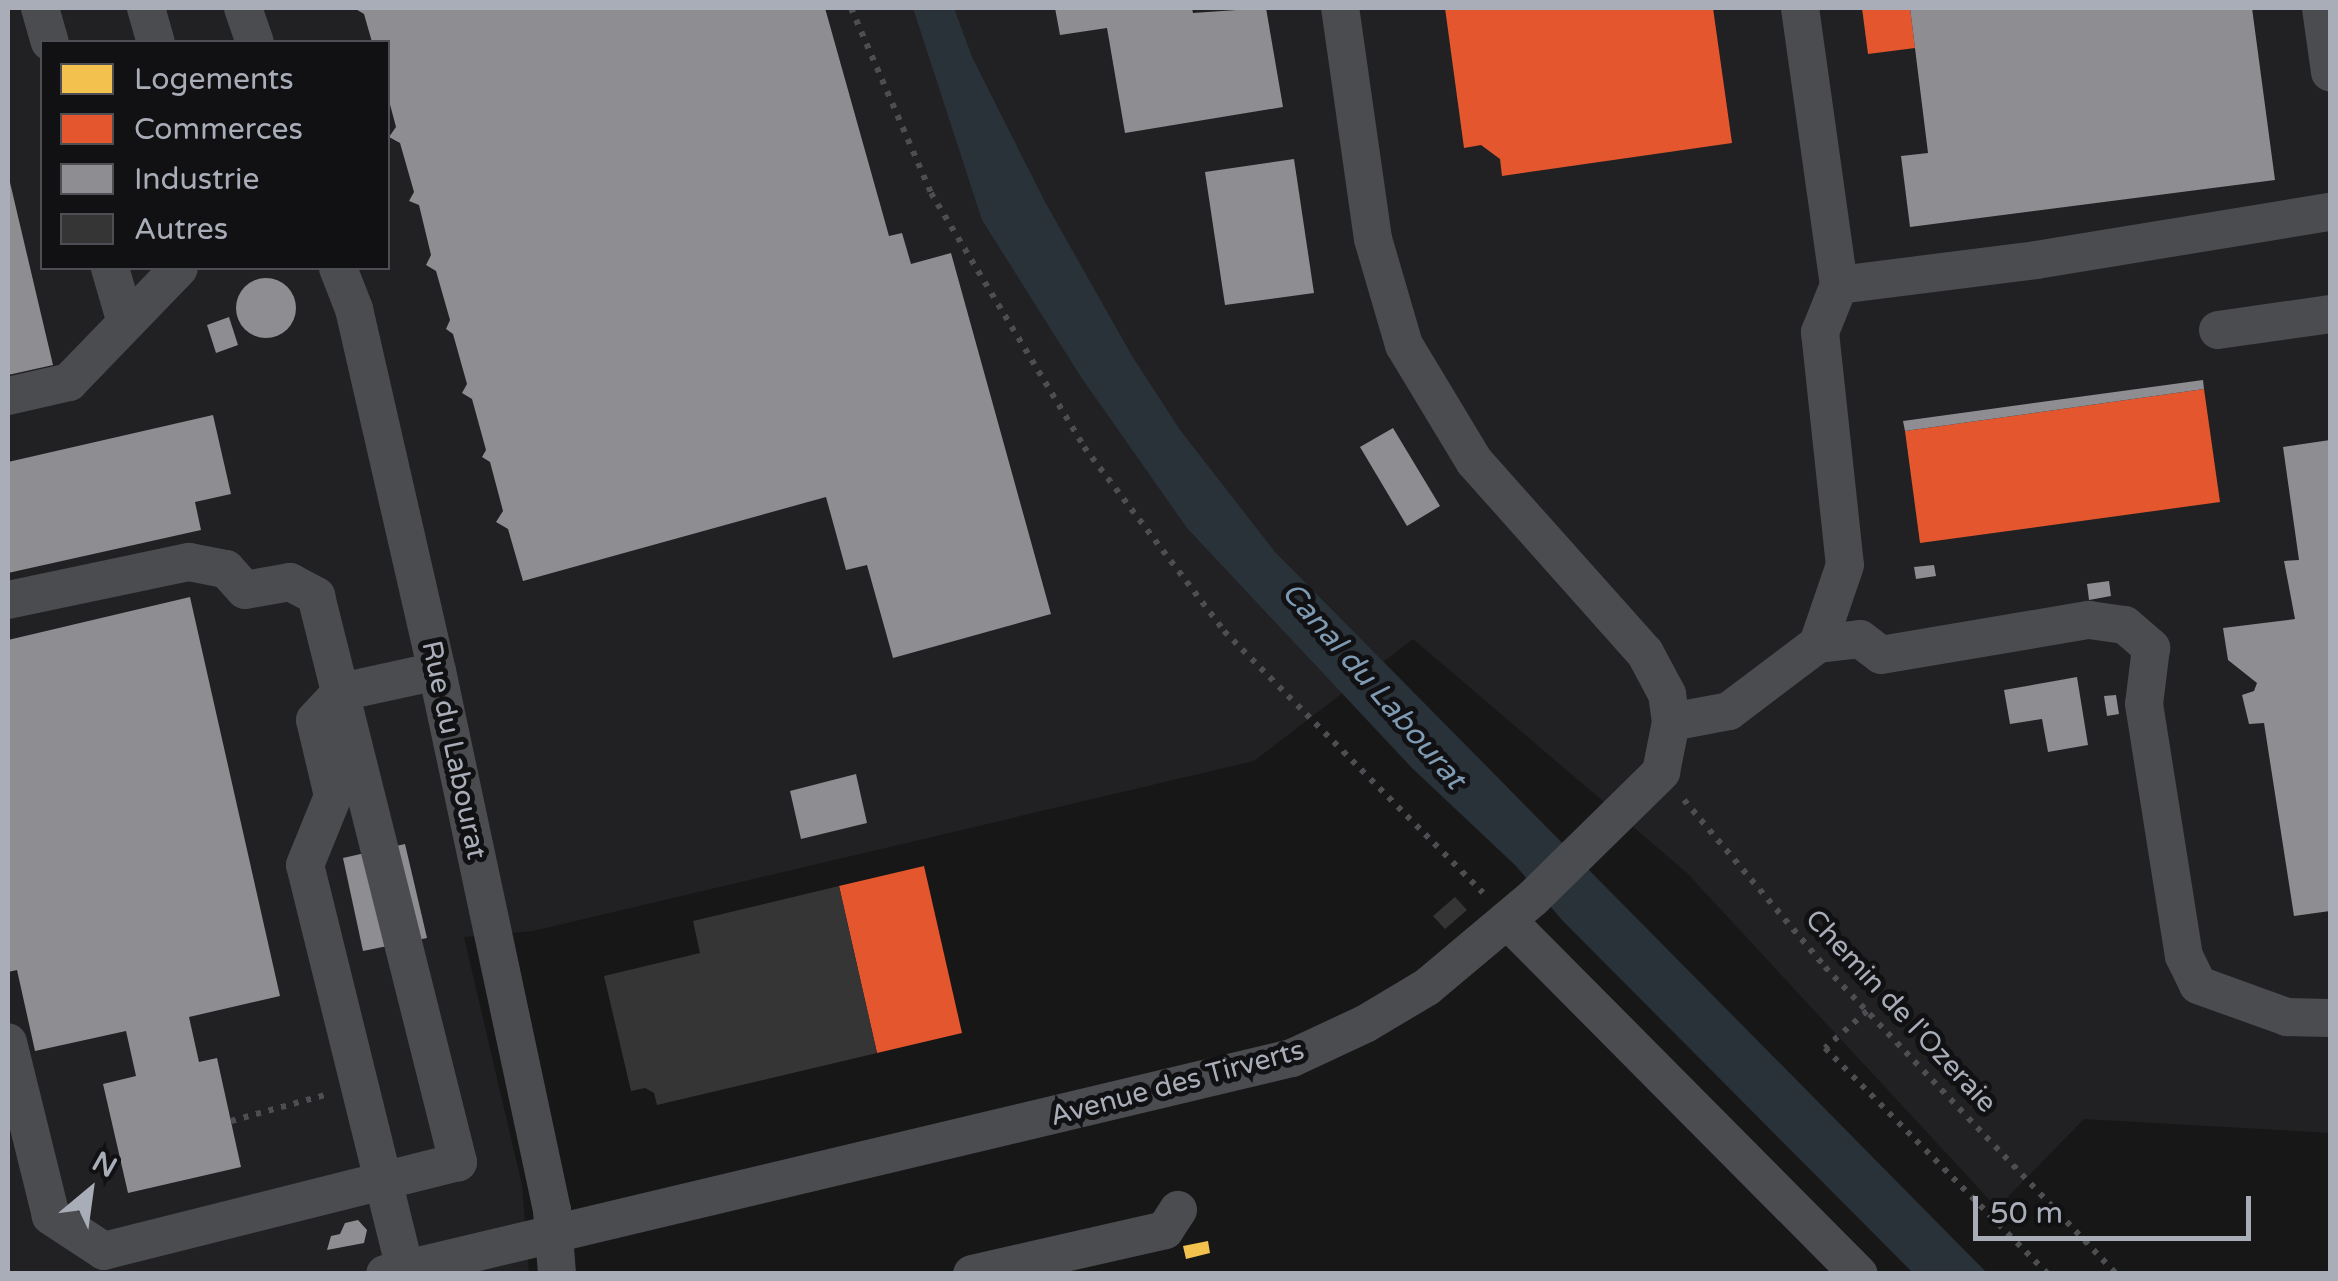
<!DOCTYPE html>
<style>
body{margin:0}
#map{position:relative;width:2338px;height:1281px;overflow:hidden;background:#171717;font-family:"Varela Round",sans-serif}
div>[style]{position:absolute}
.built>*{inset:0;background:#212123}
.water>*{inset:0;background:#2a3239}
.homes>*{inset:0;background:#f2c14e}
.shops>*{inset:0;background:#e4572e}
.industry>*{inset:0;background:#8d8d92}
.round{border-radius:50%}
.building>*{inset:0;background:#353536}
.path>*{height:6px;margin-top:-3px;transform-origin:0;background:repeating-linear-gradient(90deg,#4d4e52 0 5px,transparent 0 13px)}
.minor>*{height:38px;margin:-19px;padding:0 19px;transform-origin:19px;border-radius:19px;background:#4b4c50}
span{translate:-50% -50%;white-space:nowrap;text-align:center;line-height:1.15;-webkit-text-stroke:10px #111113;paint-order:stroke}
.street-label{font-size:28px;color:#a8adb8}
.water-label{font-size:30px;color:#7f9bb3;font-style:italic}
.frame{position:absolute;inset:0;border:10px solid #a8adb8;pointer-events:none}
.legend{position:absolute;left:40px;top:40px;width:350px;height:230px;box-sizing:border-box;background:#111113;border:2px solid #4d4f55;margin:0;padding:12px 18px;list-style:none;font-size:30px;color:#a8adb8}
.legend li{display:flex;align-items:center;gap:20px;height:50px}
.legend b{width:50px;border:2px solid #4d4f55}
.north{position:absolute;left:40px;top:1141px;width:100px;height:100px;-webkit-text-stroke:8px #111113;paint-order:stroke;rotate:29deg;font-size:28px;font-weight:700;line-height:40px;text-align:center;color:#a8adb8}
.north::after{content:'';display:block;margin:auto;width:35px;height:45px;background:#a8adb8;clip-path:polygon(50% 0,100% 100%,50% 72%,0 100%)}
.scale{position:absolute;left:1973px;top:1196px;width:278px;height:45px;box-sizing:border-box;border:5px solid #a8adb8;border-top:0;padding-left:12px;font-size:30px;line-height:35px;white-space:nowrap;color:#a8adb8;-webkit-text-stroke:8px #111113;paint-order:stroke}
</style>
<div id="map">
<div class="built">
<div style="clip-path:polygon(evenodd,8px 8px,2330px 8px,2330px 1133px,2084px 1119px,1997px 1208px,1686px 872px,1413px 639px,1254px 761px,533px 931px,464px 937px,522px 1185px,529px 1273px,8px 1273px,8px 8px,42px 42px,388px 42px,388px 268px,42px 268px,42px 42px)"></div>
</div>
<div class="water">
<div style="clip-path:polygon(913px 8px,954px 8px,972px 57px,1045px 202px,1132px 356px,1180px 430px,1275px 552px,1987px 1273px,1913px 1273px,1562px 920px,1516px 866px,1412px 768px,1187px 528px,1081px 377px,982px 220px)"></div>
</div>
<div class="homes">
<div style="clip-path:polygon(1208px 1241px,1210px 1253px,1186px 1259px,1183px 1246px)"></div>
</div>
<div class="shops">
<div style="clip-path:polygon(1445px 8px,1713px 8px,1732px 143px,1502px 176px,1500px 159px,1481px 145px,1464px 148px)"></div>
<div style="clip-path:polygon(1862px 8px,1910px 8px,1915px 48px,1868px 54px)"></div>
<div style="clip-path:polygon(2204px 389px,2220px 502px,1920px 543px,1905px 431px)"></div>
<div style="clip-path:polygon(924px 866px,962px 1033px,877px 1053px,839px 886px)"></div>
</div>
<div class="industry">
<div style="clip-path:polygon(354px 8px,825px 8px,889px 236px,902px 233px,911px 264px,951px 253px,1051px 614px,893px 658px,867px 565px,846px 570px,826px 497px,523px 581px,508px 529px,496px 522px,503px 511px,490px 462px,482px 457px,486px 450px,472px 399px,462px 393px,467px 384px,453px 334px,446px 329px,450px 320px,436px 271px,426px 265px,431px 255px,419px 205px,409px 201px,414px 192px,400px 143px,389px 137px,396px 127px,388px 97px,388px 42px,372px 42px,364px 14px)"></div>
<div style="clip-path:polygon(1055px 8px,1192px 8px,1193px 13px,1266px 8px,1283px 107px,1125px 133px,1107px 28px,1060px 35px)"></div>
<div style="clip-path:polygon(1910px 8px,2252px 8px,2275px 180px,1910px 227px,1901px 156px,1928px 153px)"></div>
<div style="clip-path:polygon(1294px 159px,1314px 293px,1225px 305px,1205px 172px)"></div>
<div style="clip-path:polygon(8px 174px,53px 365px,8px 375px)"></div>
<div class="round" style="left:236px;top:278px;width:60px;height:60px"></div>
<div style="clip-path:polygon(229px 317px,238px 345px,216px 353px,207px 325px)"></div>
<div style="clip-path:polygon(2203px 380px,2204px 389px,1905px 431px,1903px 421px)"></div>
<div style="clip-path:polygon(213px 415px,231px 494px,195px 502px,201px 530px,8px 573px,8px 462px)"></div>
<div style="clip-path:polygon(1393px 428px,1440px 506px,1407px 526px,1360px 447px)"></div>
<div style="clip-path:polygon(2330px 440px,2330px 911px,2294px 916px,2264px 723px,2249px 724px,2242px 695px,2254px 691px,2257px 683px,2228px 660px,2223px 628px,2295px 619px,2284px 561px,2299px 560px,2283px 447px)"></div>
<div style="clip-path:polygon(1934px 565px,1936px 576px,1916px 579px,1914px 567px)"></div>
<div style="clip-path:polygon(2109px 581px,2111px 596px,2089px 600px,2087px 584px)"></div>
<div style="clip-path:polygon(190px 597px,280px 996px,189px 1017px,199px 1062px,217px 1058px,241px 1167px,128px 1193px,103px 1084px,136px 1076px,126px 1031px,35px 1051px,17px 970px,8px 972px,8px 640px)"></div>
<div style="clip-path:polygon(2077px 677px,2088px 745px,2048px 752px,2042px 719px,2010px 724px,2004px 690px)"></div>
<div style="clip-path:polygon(2116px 695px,2119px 714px,2107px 716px,2104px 696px)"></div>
<div style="clip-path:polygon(856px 774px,867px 823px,801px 839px,790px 791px)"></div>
<div style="clip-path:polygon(405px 844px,427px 938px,363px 951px,343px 858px)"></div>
<div style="clip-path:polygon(358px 1220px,367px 1230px,364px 1243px,327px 1250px,331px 1236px,340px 1234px,345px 1223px)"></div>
</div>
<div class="building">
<div style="clip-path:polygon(839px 886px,877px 1053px,657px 1105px,654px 1093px,645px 1088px,631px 1091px,604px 976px,700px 953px,693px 921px)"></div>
<div style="clip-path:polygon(1455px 897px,1467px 910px,1445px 929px,1433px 916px)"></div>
</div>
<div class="path">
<div style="left:851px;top:8px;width:202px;rotate:66.6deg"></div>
<div style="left:931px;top:193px;width:297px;rotate:58.9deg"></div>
<div style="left:1084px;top:447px;width:231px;rotate:52.7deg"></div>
<div style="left:1224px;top:631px;width:368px;rotate:45.3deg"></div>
<div style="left:1684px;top:800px;width:219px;rotate:49.8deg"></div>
<div style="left:1825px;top:967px;width:423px;rotate:46.5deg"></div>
<div style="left:1867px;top:1011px;width:56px;rotate:138.6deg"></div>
<div style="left:1825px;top:1048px;width:317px;rotate:45.4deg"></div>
<div style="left:231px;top:1121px;width:98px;rotate:-15.5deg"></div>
</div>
<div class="minor">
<div style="left:40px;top:8px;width:35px;rotate:74deg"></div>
<div style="left:146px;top:8px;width:35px;rotate:74deg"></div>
<div style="left:243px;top:8px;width:36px;rotate:71deg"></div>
<div style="left:1800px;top:8px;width:280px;rotate:82deg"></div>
<div style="left:1839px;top:285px;width:51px;rotate:112deg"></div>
<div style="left:1820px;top:332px;width:234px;rotate:83.9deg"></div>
<div style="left:1845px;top:565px;width:83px;rotate:108.9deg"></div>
<div style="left:2321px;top:8px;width:65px;rotate:82deg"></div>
<div style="left:110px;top:268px;width:57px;rotate:73.8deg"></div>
<div style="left:338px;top:268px;width:44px;rotate:68.7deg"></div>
<div style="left:354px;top:309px;width:371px;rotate:77.1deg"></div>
<div style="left:437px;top:671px;width:551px;rotate:77.96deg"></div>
<div style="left:552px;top:1210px;width:64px;rotate:85.5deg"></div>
<div style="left:1839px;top:285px;width:199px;rotate:-7.2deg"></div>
<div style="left:2036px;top:260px;width:298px;rotate:-9.3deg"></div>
<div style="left:2218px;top:330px;width:113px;rotate:-8.1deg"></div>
<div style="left:8px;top:396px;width:63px;rotate:-12.9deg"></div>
<div style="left:69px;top:382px;width:158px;rotate:-46deg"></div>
<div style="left:8px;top:600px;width:185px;rotate:-11.9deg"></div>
<div style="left:189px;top:562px;width:38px;rotate:11deg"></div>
<div style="left:226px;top:569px;width:28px;rotate:48deg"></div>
<div style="left:245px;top:590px;width:46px;rotate:-10.1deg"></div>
<div style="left:290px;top:582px;width:30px;rotate:28deg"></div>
<div style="left:316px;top:596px;width:584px;rotate:75.92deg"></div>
<div style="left:458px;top:1162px;width:365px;rotate:165.9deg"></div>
<div style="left:104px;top:1251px;width:64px;rotate:-146.6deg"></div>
<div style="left:51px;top:1216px;width:179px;rotate:-103.9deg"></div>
<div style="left:1671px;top:722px;width:59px;rotate:-10.7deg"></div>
<div style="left:1729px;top:711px;width:111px;rotate:-37deg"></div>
<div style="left:1818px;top:644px;width:42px;rotate:-6.8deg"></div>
<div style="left:1860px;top:639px;width:26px;rotate:37deg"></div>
<div style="left:1881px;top:655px;width:211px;rotate:-9.6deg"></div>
<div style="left:2089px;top:620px;width:36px;rotate:8deg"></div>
<div style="left:2125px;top:625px;width:35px;rotate:41deg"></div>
<div style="left:2151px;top:648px;width:56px;rotate:97.1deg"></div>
<div style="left:2144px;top:704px;width:255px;rotate:81deg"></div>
<div style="left:2184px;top:956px;width:32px;rotate:64deg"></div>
<div style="left:2198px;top:985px;width:95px;rotate:19.8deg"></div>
<div style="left:2287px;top:1017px;width:43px;rotate:1.3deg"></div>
<div style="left:1507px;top:920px;width:499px;rotate:45.2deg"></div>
<div style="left:405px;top:1269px;width:416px;rotate:-103.9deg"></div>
<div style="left:305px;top:865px;width:74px;rotate:-67.9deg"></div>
<div style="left:333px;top:796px;width:78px;rotate:-103.3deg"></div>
<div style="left:315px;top:720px;width:38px;rotate:-47deg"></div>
<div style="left:341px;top:692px;width:98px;rotate:-12.3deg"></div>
<div style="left:385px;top:1274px;width:932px;rotate:-13.4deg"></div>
<div style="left:1292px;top:1058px;width:81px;rotate:-25deg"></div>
<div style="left:1365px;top:1024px;width:72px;rotate:-30.8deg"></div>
<div style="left:1427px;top:987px;width:138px;rotate:-40deg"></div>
<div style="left:1533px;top:898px;width:180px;rotate:-44.5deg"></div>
<div style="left:1661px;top:772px;width:51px;rotate:-78.7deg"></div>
<div style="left:1671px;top:722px;width:28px;rotate:-98deg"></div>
<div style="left:1667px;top:694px;width:47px;rotate:-118.2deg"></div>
<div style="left:1645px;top:653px;width:257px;rotate:-131.7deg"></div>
<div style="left:1474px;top:461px;width:135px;rotate:-121.1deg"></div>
<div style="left:1404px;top:345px;width:110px;rotate:-106.3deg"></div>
<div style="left:1373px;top:239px;width:233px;rotate:-98.1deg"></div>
<div style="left:972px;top:1274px;width:198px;rotate:-12.8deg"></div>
<div style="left:1165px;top:1230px;width:24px;rotate:-57deg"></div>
</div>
<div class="street-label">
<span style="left:454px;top:750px;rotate:78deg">Rue du Labourat</span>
<span style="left:1901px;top:1011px;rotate:47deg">Chemin de l'Ozeraie</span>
<span style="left:1177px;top:1083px;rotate:-15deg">Avenue des Tirverts</span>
</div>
<div class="water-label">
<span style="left:1373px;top:686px;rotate:49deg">Canal du Labourat</span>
</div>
<div class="frame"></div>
<ul class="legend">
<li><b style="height:28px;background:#f2c14e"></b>Logements</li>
<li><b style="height:28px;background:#e4572e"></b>Commerces</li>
<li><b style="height:28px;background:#8d8d92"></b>Industrie</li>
<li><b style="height:28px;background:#353536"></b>Autres</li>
</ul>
<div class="north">N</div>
<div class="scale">50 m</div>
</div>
